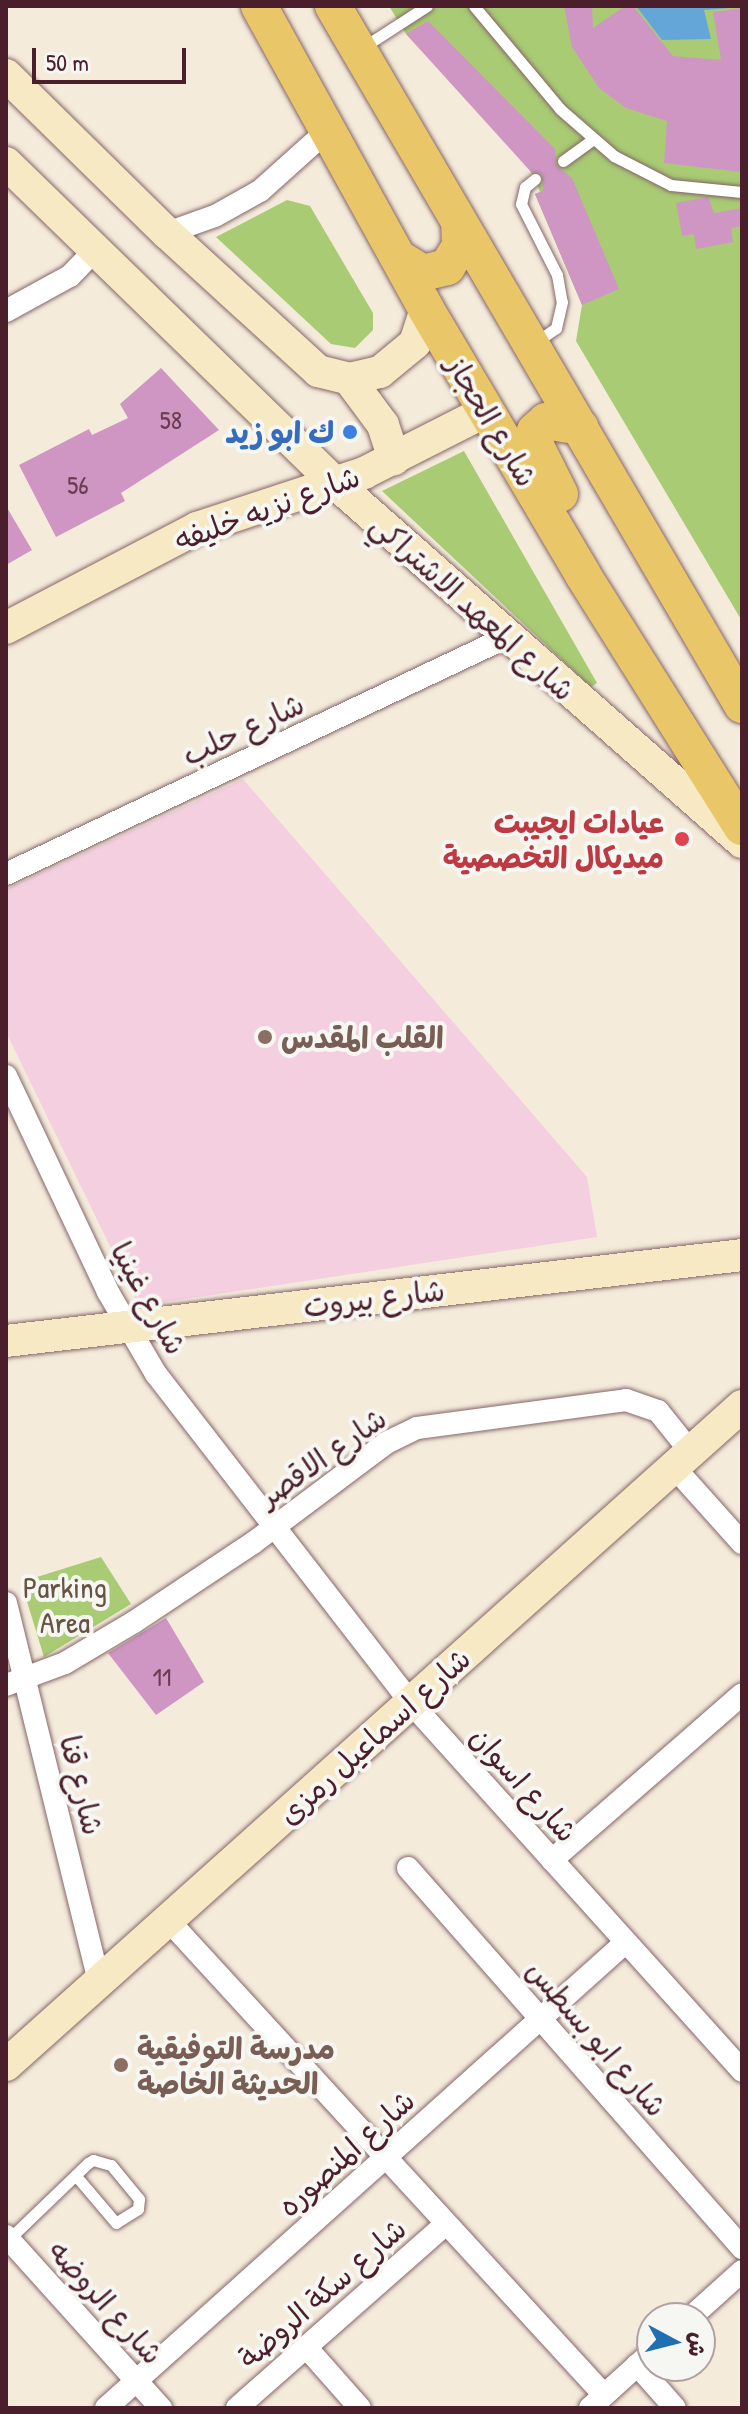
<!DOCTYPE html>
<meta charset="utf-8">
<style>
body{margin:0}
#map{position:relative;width:748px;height:2414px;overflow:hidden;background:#f4ebdb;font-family:"Patrick Hand","Playpen Sans Arabic",sans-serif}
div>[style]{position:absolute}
.built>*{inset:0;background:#f3cfdf}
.green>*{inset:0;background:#a8cb74}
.water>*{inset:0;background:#65a6d8}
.building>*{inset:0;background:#cf96c4}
.roads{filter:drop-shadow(0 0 2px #866669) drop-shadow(0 0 2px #866669)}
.lane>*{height:11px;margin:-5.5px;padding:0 5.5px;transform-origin:5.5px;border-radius:5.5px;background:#fff}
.street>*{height:22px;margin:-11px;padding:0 11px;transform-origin:11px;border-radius:11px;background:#fff}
.secondary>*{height:32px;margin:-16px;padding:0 16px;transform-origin:16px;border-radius:16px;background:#f6e9c3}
.primary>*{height:36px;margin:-18px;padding:0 18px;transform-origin:18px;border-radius:18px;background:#e9c769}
.dots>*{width:22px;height:22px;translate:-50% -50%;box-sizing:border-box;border:4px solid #f6f6f2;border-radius:50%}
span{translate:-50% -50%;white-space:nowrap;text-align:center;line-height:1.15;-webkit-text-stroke:8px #f6f6f2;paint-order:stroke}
.number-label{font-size:26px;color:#6b3d51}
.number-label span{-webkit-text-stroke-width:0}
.street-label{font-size:30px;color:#4a1f2b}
.shop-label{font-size:30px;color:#366cbe;font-weight:700}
.right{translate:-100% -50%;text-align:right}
.health-label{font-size:30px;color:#be3a42;font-weight:700}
.education-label{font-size:30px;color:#785e54;font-weight:700}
.left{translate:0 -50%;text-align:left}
.park-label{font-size:30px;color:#665341}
.frame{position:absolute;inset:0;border:8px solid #4a1f2b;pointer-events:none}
.north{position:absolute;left:636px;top:2302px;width:80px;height:80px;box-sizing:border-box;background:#f6f6f2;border:2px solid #b1a0a2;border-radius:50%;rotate:97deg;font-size:22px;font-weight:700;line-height:32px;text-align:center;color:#4a1f2b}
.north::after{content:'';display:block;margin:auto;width:28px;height:36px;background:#1f6fb2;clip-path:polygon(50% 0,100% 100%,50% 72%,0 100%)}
.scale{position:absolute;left:32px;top:48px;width:154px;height:36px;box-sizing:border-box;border:4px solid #4a1f2b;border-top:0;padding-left:10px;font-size:24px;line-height:28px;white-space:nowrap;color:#4a1f2b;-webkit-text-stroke:6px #f6f6f2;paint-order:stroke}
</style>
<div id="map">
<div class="built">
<div style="clip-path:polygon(243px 779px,587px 1177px,597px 1237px,139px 1306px,6px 1032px,6px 889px)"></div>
</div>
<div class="green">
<div style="clip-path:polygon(389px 6px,742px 6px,742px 621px,576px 341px,582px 305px,535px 194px,540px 192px,535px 179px,521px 156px,406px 34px)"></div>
<div style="clip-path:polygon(287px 200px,310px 206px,373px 313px,373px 330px,355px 348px,331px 344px,216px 237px)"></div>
<div style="clip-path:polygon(464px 451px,597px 683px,591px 687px,382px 491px)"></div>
<div style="clip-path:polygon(101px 1557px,131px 1604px,44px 1657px,21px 1582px)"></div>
</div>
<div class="water">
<div style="clip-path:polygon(636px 6px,742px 6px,742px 7px,704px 10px,711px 39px,662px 40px)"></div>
</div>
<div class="building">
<div style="clip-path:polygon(564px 6px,592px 6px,593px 28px,625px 6px,633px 6px,673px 56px,721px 60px,713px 12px,742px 8px,742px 172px,664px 163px,667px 121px,626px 108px,599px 88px,572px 47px)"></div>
<div style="clip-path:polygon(428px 21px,555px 149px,556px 165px,572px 178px,619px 289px,582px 305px,535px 194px,543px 191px,542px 174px,531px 172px,406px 34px)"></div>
<div style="clip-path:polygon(708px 197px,714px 213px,742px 208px,742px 226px,731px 228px,733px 242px,696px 249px,694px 234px,682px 236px,676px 203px)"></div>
<div style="clip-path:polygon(161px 368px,219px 430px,121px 493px,125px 501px,56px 537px,19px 465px,89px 429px,92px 435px,128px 418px,120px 404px)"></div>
<div style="clip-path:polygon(6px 506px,32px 550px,6px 565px)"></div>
<div style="clip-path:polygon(166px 1618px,204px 1682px,156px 1715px,108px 1653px)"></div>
</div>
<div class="roads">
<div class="lane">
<div style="left:474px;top:6px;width:134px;rotate:50.1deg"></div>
<div style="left:560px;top:109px;width:72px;rotate:41deg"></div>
<div style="left:614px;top:156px;width:64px;rotate:27deg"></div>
<div style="left:671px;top:185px;width:71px;rotate:5.6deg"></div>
<div style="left:362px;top:48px;width:77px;rotate:-32.9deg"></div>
<div style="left:563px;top:161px;width:37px;rotate:-36deg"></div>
<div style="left:535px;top:179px;width:13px;rotate:141deg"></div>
<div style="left:525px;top:187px;width:17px;rotate:103deg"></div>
<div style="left:521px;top:204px;width:80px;rotate:63.1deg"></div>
<div style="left:557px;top:275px;width:27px;rotate:80deg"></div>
<div style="left:562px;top:302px;width:27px;rotate:103deg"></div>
<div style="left:556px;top:328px;width:24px;rotate:145deg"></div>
<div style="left:9px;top:2239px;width:110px;rotate:-43.9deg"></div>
<div style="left:88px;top:2163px;width:6px;rotate:-31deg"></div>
<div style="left:93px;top:2160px;width:19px;rotate:16deg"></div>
<div style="left:111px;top:2165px;width:44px;rotate:50.5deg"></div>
<div style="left:139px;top:2199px;width:10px;rotate:96deg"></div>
<div style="left:138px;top:2209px;width:26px;rotate:148deg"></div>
<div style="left:116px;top:2223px;width:62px;rotate:-130.4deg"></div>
</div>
<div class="street">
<div style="left:167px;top:233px;width:51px;rotate:-19.5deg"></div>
<div style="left:215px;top:216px;width:51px;rotate:-29.1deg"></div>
<div style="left:260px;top:191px;width:93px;rotate:-41.9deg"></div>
<div style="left:6px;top:311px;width:73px;rotate:-28.7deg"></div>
<div style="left:70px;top:276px;width:36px;rotate:-46deg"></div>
<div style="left:6px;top:874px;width:552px;rotate:-25.31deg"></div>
<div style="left:6px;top:1076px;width:239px;rotate:64.7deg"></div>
<div style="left:108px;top:1292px;width:95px;rotate:59.7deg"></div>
<div style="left:156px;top:1374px;width:416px;rotate:52.2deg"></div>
<div style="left:411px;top:1703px;width:495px;rotate:48deg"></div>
<div style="left:674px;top:1467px;width:102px;rotate:48.2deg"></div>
<div style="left:6px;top:1603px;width:390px;rotate:76.2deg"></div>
<div style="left:6px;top:1685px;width:63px;rotate:-20.4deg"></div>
<div style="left:65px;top:1663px;width:80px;rotate:-30.7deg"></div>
<div style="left:134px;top:1622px;width:143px;rotate:-33.6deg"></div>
<div style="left:253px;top:1543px;width:166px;rotate:-36.9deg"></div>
<div style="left:386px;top:1443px;width:34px;rotate:-26deg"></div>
<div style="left:417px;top:1428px;width:211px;rotate:-7.6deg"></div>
<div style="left:626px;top:1400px;width:34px;rotate:19deg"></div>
<div style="left:658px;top:1411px;width:53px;rotate:51.2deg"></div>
<div style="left:552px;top:1860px;width:252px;rotate:-41.1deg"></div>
<div style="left:408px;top:1868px;width:506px;rotate:48.69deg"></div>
<div style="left:168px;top:1920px;width:645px;rotate:47.45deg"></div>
<div style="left:6px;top:2236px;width:232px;rotate:48deg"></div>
<div style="left:690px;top:2318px;width:70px;rotate:-42.1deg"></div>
<div style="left:306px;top:2347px;width:81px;rotate:48.5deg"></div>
<div style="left:637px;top:2365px;width:57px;rotate:48.5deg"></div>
<div style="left:106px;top:2408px;width:698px;rotate:-41.87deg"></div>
<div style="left:237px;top:2408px;width:278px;rotate:-41.4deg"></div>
<div style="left:590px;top:2408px;width:84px;rotate:-42.1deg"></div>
</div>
<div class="secondary">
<div style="left:6px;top:75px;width:226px;rotate:44.5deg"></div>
<div style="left:167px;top:233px;width:205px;rotate:42.4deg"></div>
<div style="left:318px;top:371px;width:32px;rotate:14deg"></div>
<div style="left:349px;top:379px;width:32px;rotate:-13deg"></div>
<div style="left:380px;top:372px;width:45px;rotate:-39.6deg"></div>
<div style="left:415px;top:343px;width:36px;rotate:-72deg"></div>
<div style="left:6px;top:163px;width:459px;rotate:44.2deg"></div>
<div style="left:335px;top:483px;width:543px;rotate:41.41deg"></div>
<div style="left:349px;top:379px;width:57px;rotate:53.5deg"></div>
<div style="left:383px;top:425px;width:36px;rotate:72deg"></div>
<div style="left:6px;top:628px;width:216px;rotate:-27.6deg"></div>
<div style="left:197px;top:528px;width:176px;rotate:-18.2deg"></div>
<div style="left:364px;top:473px;width:137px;rotate:-26.9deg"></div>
<div style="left:6px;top:1341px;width:741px;rotate:-6.66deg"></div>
<div style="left:6px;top:2065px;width:988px;rotate:-41.84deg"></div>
</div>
<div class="primary">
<div style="left:259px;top:6px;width:346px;rotate:61.1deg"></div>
<div style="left:426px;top:309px;width:309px;rotate:59.4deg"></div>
<div style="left:583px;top:575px;width:298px;rotate:57.8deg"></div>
<div style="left:333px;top:6px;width:810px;rotate:59.67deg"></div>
<div style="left:402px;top:260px;width:25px;rotate:32deg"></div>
<div style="left:423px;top:273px;width:25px;rotate:-14deg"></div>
<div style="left:447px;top:267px;width:25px;rotate:-58deg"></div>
<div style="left:460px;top:246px;width:23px;rotate:-92deg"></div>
<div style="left:560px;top:494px;width:54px;rotate:-116.6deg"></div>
<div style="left:536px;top:446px;width:15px;rotate:-94deg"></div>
<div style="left:535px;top:431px;width:15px;rotate:-42deg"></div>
<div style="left:546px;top:421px;width:35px;rotate:10deg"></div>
</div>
</div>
<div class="dots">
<div style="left:350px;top:432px;background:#3f7fe0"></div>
<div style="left:682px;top:839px;background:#e0444e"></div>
<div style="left:265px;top:1037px;background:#8d6e63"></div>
<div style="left:121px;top:2065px;background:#8d6e63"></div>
</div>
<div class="number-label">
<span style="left:171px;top:420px">58</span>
<span style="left:78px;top:485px">56</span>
<span style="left:162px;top:1677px">11</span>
</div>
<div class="street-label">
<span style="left:492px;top:421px;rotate:59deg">شارع الحجاز</span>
<span style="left:267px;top:508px;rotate:-20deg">شارع نزيه خليفه</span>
<span style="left:473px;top:607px;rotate:42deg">شارع المعهد الاشتراكي</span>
<span style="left:243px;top:729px;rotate:-25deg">شارع حلب</span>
<span style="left:149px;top:1298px;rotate:61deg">شارع غينيا</span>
<span style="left:374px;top:1298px;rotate:-7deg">شارع بيروت</span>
<span style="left:322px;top:1457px;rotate:-35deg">شارع الاقصر</span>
<span style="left:374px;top:1736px;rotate:-42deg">شارع اسماعيل رمزى</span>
<span style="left:524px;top:1784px;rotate:48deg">شارع اسوان</span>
<span style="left:82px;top:1785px;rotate:76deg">شارع قنا</span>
<span style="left:597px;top:2038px;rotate:49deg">شارع ابو بسطس</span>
<span style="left:346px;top:2153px;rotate:-42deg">شارع المنصوره</span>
<span style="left:322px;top:2293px;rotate:-41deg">شارع سكة الروضة</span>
<span style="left:106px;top:2302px;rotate:48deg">شارع الروضه</span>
</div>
<div class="shop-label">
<span class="right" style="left:334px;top:432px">ك ابو زيد</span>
</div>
<div class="health-label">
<span class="right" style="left:664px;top:839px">عيادات ايجيبت<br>ميديكال التخصصية</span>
</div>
<div class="education-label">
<span class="left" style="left:281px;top:1037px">القلب المقدس</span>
<span class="left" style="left:137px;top:2065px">مدرسة التوفيقية<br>الحديثة الخاصة</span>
</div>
<div class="park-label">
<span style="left:65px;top:1604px">Parking<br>Area</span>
</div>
<div class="frame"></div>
<div class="north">ش</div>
<div class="scale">50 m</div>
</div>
